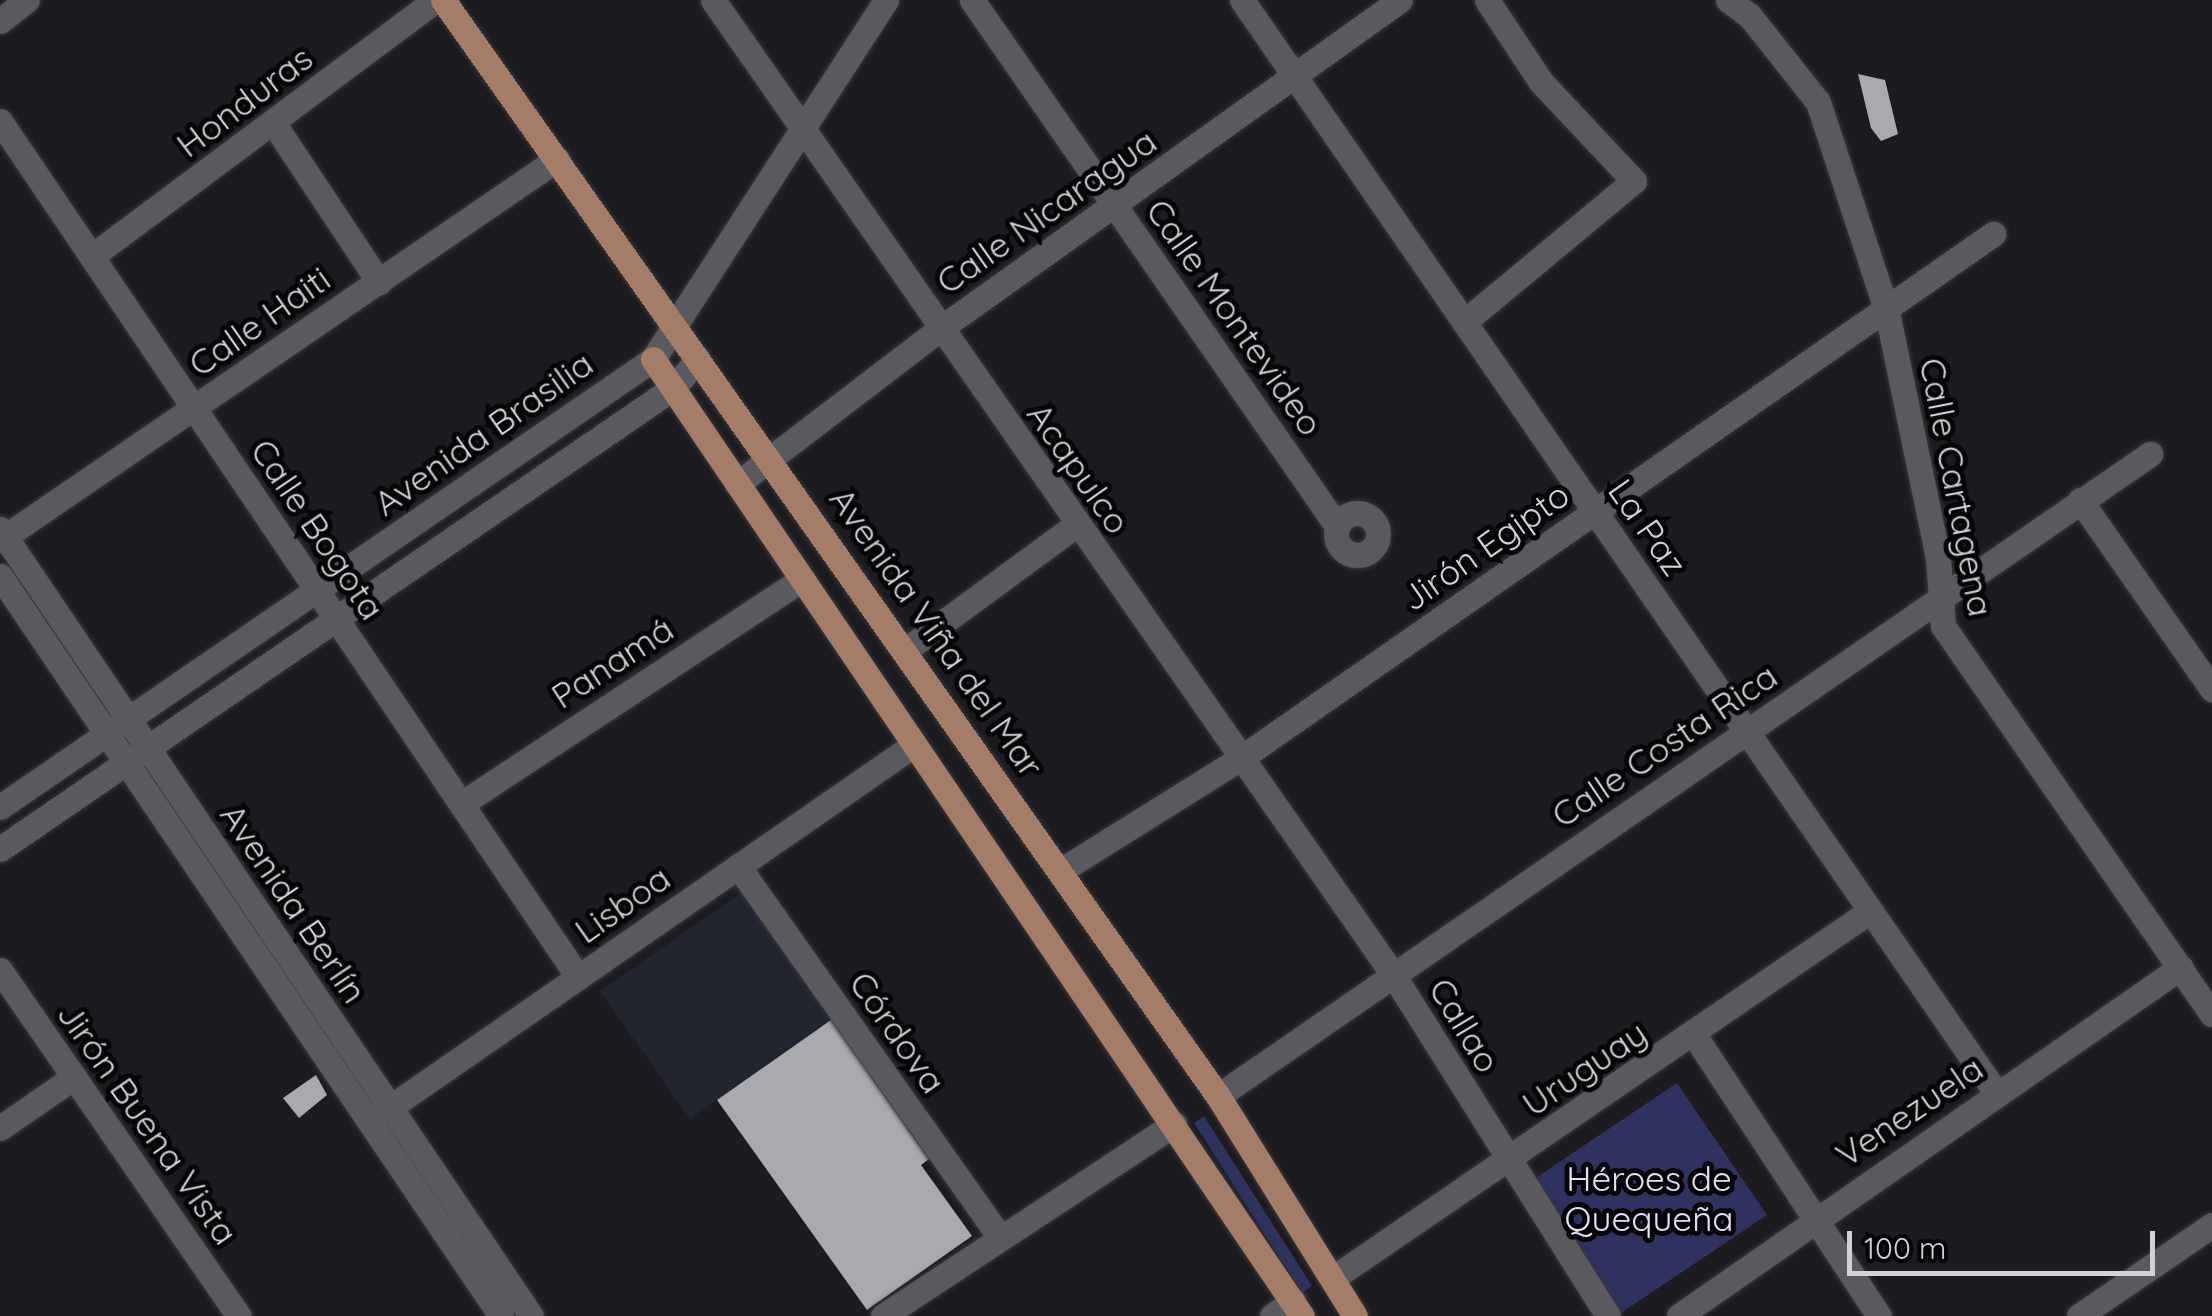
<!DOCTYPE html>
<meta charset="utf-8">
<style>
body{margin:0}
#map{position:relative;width:2212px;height:1316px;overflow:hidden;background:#1b1b20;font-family:Quicksand,sans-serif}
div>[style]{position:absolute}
.built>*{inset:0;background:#22242e}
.green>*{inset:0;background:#2f315e}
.building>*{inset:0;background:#a9aab0}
.roads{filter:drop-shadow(0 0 2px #37373b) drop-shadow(0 0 2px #37373b)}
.minor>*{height:25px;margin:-12.5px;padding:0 12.5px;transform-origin:12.5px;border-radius:12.5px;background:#595a5f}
.minor>.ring{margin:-12.5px;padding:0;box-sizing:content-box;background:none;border:25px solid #595a5f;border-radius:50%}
.major>*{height:25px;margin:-12.5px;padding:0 12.5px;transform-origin:12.5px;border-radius:12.5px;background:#a57c67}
span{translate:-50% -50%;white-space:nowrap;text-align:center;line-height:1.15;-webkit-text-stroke:10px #060608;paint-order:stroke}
.street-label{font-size:35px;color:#d1d2d5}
.park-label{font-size:35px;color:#dee1f8}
.scale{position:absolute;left:1847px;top:1231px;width:308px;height:45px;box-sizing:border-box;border:5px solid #d1d2d5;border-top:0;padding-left:12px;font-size:30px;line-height:35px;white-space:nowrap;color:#d1d2d5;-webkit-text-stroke:8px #060608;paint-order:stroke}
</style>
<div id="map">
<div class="built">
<div style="clip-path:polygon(741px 893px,831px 1020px,690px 1119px,600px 991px)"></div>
</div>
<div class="green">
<div style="clip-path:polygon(1677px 1083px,1767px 1215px,1621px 1313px,1531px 1181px)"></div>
<div style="clip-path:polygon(1204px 1116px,1312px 1286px,1302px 1293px,1194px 1123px)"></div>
</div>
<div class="building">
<div style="clip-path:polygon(1858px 74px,1885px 80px,1898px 134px,1881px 141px,1871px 128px)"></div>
<div style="clip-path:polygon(831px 1020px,929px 1159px,921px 1165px,972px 1236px,867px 1310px,717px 1100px)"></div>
<div style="clip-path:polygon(316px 1075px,327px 1095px,299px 1118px,283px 1098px)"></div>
</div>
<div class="roads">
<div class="minor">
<div style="left:713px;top:0;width:1186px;rotate:55.09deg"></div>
<div style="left:1392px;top:973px;width:405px;rotate:57.8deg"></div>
<div style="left:972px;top:0;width:640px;rotate:55.24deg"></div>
<div style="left:1242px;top:0;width:1329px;rotate:55.39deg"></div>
<div style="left:1728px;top:0;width:26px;rotate:36deg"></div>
<div style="left:1749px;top:15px;width:111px;rotate:51.6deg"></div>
<div style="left:1818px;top:102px;width:221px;rotate:71.8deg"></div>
<div style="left:1887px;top:312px;width:252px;rotate:78.3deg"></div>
<div style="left:1938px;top:559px;width:67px;rotate:85.7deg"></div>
<div style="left:1943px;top:626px;width:472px;rotate:55.3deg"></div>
<div style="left:0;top:21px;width:34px;rotate:-38deg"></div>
<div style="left:0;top:121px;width:1033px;rotate:55.97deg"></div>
<div style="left:274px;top:124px;width:190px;rotate:56.4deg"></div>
<div style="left:92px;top:256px;width:429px;rotate:-36.7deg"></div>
<div style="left:1464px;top:322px;width:221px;rotate:-39.7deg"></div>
<div style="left:1634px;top:181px;width:136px;rotate:-133.2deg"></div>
<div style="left:1541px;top:82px;width:98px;rotate:-123.4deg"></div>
<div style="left:737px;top:484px;width:257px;rotate:-37.4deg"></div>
<div style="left:941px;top:328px;width:564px;rotate:-35.55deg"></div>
<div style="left:2080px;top:500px;width:231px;rotate:55.1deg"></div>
<div class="ring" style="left:1336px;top:513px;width:17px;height:17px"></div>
<div style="left:0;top:529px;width:949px;rotate:55.99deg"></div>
<div style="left:0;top:540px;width:675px;rotate:-34.37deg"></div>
<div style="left:0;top:576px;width:894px;rotate:55.9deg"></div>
<div style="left:907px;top:649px;width:210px;rotate:-36.3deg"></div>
<div style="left:461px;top:804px;width:409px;rotate:-33.4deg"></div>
<div style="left:0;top:807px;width:792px;rotate:-34.45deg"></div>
<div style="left:653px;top:359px;width:428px;rotate:-57deg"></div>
<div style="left:0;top:849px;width:816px;rotate:-34.41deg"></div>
<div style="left:673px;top:388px;width:38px;rotate:-49deg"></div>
<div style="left:738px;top:866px;width:455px;rotate:54.8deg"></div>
<div style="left:1060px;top:871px;width:213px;rotate:-32deg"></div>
<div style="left:1241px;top:758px;width:917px;rotate:-34.87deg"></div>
<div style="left:0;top:970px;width:421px;rotate:55.4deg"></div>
<div style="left:1695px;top:1036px;width:335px;rotate:56.7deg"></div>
<div style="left:1218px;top:1096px;width:1132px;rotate:-34.56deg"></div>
<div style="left:376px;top:1117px;width:655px;rotate:-34.68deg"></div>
<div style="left:0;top:1128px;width:90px;rotate:-34.6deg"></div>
<div style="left:1333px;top:1278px;width:650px;rotate:-34.35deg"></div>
<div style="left:883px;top:1316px;width:349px;rotate:-33.4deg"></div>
<div style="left:1272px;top:1316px;width:26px;rotate:-36deg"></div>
<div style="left:1679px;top:1316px;width:611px;rotate:-34.81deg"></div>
<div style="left:2079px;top:1316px;width:161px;rotate:-34.4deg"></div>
</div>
<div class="major">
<div style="left:443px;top:0;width:1342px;rotate:54.74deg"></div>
<div style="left:1218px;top:1096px;width:259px;rotate:58.1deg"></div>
<div style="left:653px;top:359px;width:1156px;rotate:55.86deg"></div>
</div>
</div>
<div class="street-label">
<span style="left:244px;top:101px;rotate:-37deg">Honduras</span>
<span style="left:1046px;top:211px;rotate:-35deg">Calle Nicaragua</span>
<span style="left:1235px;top:317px;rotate:55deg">Calle Montevideo</span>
<span style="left:259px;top:321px;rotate:-35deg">Calle Haiti</span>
<span style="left:483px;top:433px;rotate:-35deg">Avenida Brasilia</span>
<span style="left:1079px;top:468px;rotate:55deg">Acapulco</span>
<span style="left:1957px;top:487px;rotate:79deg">Calle Cartagena</span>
<span style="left:1648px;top:527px;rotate:55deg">La Paz</span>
<span style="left:318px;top:529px;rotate:56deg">Calle Bogota</span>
<span style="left:1485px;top:546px;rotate:-35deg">Jirón Egipto</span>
<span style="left:937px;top:632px;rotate:55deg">Avenida Viña del Mar</span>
<span style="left:612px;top:662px;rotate:-33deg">Panamá</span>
<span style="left:1664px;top:745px;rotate:-34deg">Calle Costa Rica</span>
<span style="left:294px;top:903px;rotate:56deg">Avenida Berlín</span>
<span style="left:622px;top:904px;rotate:-35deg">Lisboa</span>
<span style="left:1465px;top:1025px;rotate:59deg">Callao</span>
<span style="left:898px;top:1032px;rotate:55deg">Córdova</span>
<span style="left:1584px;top:1068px;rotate:-34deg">Uruguay</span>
<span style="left:1909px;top:1111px;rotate:-34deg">Venezuela</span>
<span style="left:148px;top:1123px;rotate:55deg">Jirón Buena Vista</span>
</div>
<div class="park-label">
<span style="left:1649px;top:1198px">Héroes de<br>Quequeña</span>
</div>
<div class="scale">100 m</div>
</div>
